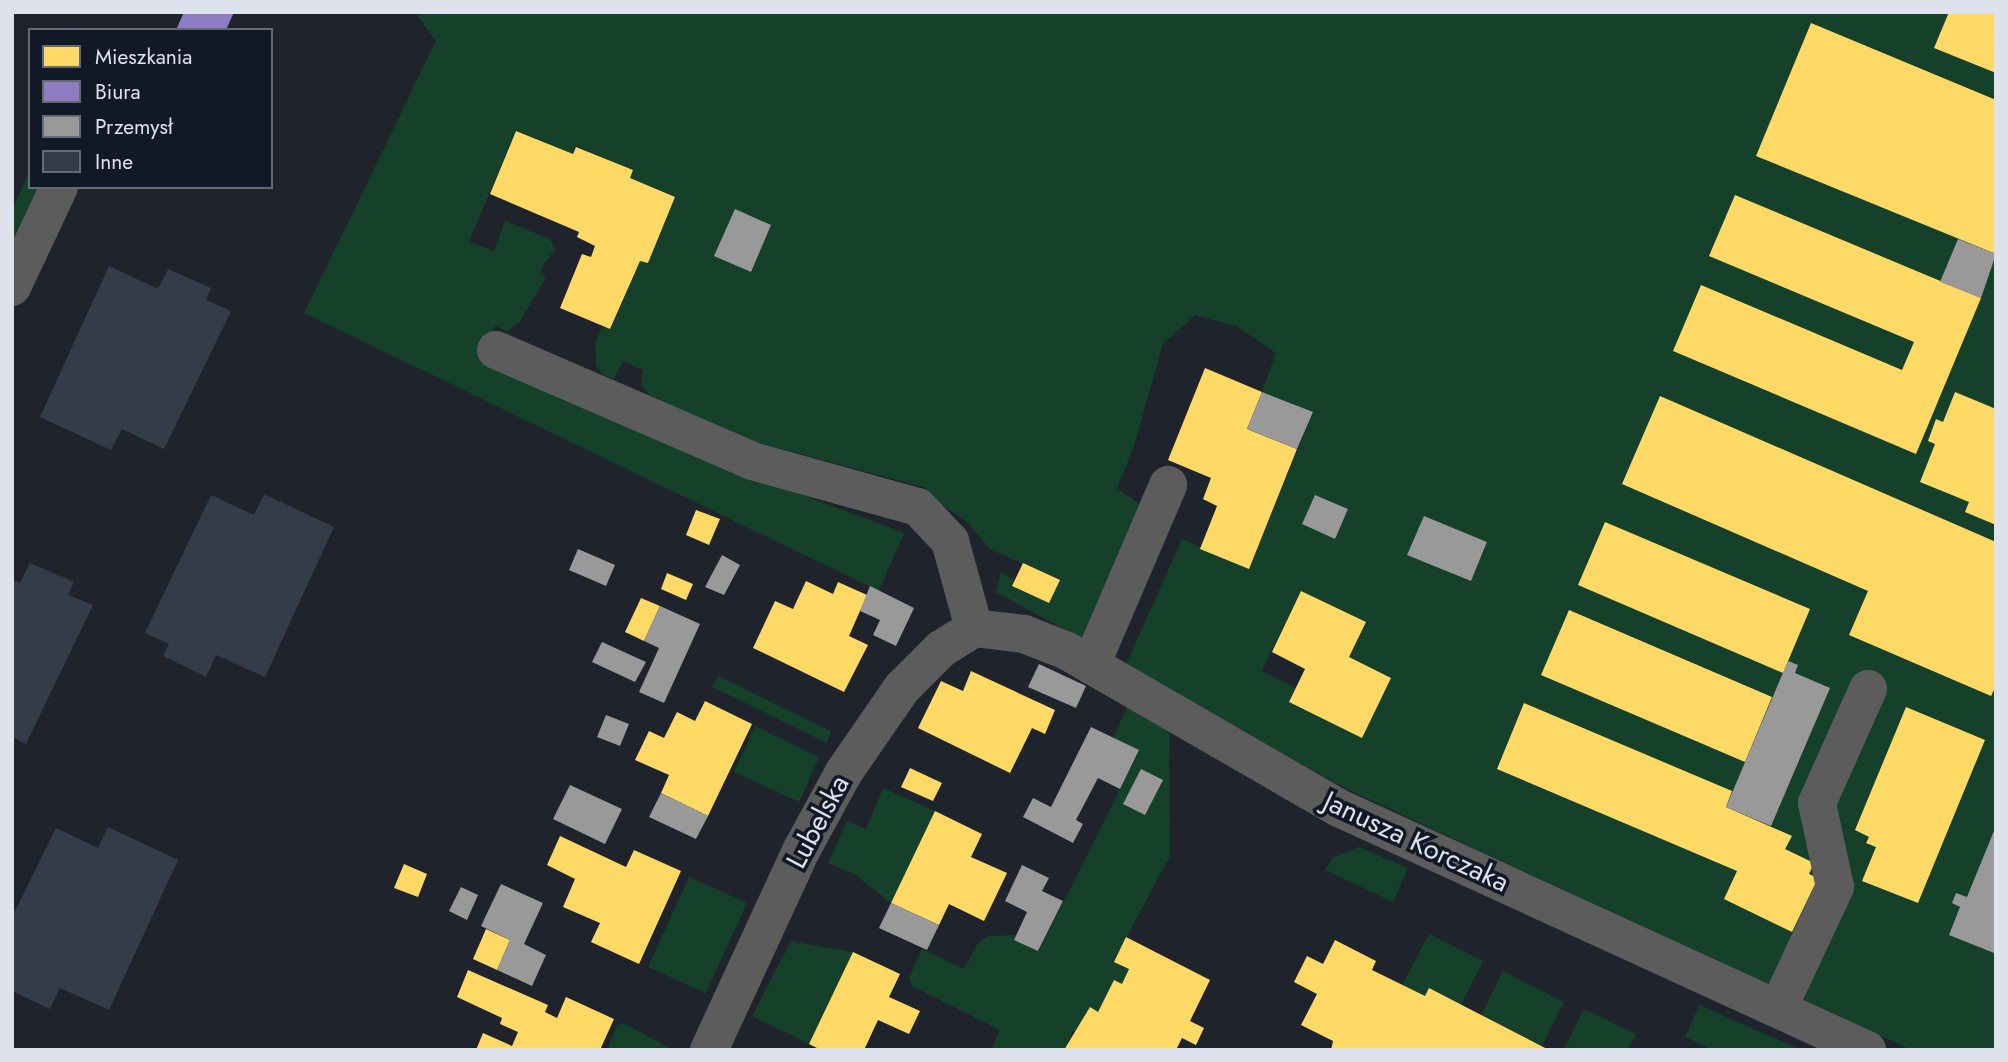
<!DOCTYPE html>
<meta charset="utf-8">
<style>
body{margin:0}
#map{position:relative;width:2008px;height:1062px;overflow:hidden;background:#1f232b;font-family:Jost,sans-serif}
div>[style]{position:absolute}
.green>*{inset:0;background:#15402a}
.homes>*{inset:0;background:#ffd966}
.offices>*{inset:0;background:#8e7cc3}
.industry>*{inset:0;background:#999}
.building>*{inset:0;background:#353c49}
.minor>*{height:38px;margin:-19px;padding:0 19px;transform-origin:19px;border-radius:19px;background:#5b5c5b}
span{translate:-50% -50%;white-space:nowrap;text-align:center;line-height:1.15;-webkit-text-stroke:7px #111826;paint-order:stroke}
.street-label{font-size:28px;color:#dde2ec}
.frame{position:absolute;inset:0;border:14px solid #dde2ec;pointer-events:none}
.legend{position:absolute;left:28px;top:28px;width:245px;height:161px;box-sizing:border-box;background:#111826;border:2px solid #636975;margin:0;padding:9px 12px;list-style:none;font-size:21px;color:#dde2ec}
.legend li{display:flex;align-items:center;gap:14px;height:35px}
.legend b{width:35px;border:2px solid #636975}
</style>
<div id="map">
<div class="green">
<div style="clip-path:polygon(evenodd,415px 12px,1996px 12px,1996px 1050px,1911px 1050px,1804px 1000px,1810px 985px,1769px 986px,1345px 788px,1125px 667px,1182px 539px,1249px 568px,1313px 413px,1262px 392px,1276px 353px,1236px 326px,1195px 315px,1163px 344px,1134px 446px,1117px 488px,1145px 508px,1083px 640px,996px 592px,1001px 572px,1049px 602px,1060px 580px,990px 549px,966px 521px,925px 493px,926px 488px,753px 441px,652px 398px,641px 385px,643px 370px,623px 361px,614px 379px,604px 375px,596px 365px,595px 343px,602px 327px,611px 329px,640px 260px,648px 263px,675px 198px,629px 178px,633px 170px,576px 146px,572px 154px,516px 130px,469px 242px,494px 251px,505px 221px,550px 239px,555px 249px,544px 264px,540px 273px,546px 277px,519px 323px,507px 331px,495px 326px,482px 358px,747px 474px,904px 533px,879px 591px,304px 313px,436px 41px,415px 12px,1315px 495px,1348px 509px,1335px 539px,1302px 524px,1315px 495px,415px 12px,1424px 516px,1487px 543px,1471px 581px,1408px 554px,1424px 516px,415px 12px,1301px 591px,1366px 622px,1349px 657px,1391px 678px,1362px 737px,1289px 701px,1296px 688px,1262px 671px,1301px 591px)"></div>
<div style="clip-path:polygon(29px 173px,30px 187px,40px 187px,12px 247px,12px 209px)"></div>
<div style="clip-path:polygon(718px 676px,831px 731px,827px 743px,712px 687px)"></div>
<div style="clip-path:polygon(1127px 707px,1155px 720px,1169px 734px,1170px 856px,1114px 961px,1129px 969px,1122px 984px,1114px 981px,1098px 1012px,1077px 1032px,1073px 1031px,1064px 1050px,991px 1050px,1000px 1030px,912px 986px,909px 978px,922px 949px,964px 969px,977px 945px,988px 936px,1016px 935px,1015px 940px,1039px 951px,1139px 751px,1113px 739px)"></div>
<div style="clip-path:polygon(755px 726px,819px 757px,799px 802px,734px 772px)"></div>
<div style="clip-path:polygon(883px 788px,935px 811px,891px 903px,854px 874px,828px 863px,847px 821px,866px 829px)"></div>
<div style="clip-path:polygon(1359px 847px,1408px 868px,1393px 902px,1325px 870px,1333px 857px)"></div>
<div style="clip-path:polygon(689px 877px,747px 903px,706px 993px,648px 967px)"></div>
<div style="clip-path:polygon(1429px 934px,1483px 961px,1461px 1005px,1429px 988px,1425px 996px,1402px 985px)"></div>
<div style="clip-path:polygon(791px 941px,853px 952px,809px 1044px,752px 1016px)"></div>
<div style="clip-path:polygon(1503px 971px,1564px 1002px,1542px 1046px,1481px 1015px)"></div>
<div style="clip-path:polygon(1699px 1005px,1802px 1050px,1712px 1050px,1685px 1037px)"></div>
<div style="clip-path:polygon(1584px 1009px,1636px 1034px,1628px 1050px,1564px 1050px)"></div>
<div style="clip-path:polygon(623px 1023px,674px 1050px,607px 1050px,617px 1025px)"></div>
</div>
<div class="homes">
<div style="clip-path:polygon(1949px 12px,1996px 12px,1996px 73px,1934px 48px)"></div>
<div style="clip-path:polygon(1811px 23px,1996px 100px,1996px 254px,1756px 156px)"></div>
<div style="clip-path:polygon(516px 131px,573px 154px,576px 147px,633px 170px,630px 178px,675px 197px,648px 263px,640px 261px,610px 329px,560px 308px,582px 254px,591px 257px,595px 246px,577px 237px,579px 232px,490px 194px)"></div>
<div style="clip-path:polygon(1735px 195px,1981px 298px,1916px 454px,1673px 351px,1701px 285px,1902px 370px,1914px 342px,1709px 256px)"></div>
<div style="clip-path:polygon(1205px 368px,1262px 392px,1247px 429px,1297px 449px,1249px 569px,1200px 549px,1217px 506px,1203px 499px,1211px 478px,1168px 460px)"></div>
<div style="clip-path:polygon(1955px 392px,1996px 409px,1996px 525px,1965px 512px,1969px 502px,1920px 482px,1935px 444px,1928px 441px,1936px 419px,1943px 422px)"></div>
<div style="clip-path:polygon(1660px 396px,1996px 542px,1996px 686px,1991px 696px,1849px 635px,1868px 591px,1622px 484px)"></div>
<div style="clip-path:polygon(696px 510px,720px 519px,709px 545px,686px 535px)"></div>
<div style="clip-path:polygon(1605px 522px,1810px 609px,1783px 673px,1578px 585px)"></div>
<div style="clip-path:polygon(1023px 563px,1060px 580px,1049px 603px,1012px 586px)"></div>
<div style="clip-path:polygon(667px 573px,693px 584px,686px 600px,661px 589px)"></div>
<div style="clip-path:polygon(806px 581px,833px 594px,838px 582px,867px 595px,849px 636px,868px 645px,844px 692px,753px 648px,775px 601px,793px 609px)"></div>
<div style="clip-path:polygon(1301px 591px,1366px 622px,1349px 657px,1391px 678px,1362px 738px,1289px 702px,1305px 669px,1272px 652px)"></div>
<div style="clip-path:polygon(641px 598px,660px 606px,644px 641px,625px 632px)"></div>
<div style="clip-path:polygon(1569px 610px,1772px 697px,1745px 762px,1541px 675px)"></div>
<div style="clip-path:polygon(971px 671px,1055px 710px,1045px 734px,1032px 728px,1010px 773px,918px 728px,941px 681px,963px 691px)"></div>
<div style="clip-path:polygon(705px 701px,752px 724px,708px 816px,661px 793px,669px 775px,635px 760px,649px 731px,664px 738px,677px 712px,695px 721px)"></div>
<div style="clip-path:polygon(1524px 703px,1732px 791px,1726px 807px,1792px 836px,1785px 849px,1814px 863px,1809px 874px,1818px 878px,1792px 932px,1724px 899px,1737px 871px,1497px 769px)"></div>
<div style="clip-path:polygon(1906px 707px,1985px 740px,1918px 903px,1862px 881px,1876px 847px,1866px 843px,1869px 837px,1855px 830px)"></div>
<div style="clip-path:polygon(910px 768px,942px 783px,933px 801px,901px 787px)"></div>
<div style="clip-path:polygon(935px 811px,982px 834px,971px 857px,1007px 873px,984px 921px,949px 904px,939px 925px,891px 903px)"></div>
<div style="clip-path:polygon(560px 836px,626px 867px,634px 850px,681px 871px,639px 964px,591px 942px,600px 923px,563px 907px,575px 879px,547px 865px)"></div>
<div style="clip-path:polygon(404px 864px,427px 874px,418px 897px,394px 888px)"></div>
<div style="clip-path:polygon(486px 929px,510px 940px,497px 970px,473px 959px)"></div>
<div style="clip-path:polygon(1126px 937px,1210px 980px,1190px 1021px,1204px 1028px,1196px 1045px,1182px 1038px,1176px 1050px,1064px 1050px,1090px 1007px,1098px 1012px,1114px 980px,1122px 984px,1129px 969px,1114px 962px)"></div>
<div style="clip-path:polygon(1335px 940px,1376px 961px,1372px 970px,1425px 996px,1429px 988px,1549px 1050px,1331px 1050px,1333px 1041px,1301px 1025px,1317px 994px,1294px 982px,1307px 956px,1323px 964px)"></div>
<div style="clip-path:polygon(853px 952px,900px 974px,889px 997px,920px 1011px,909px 1034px,878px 1020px,864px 1050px,821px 1050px,809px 1044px)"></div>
<div style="clip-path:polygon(468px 970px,548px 1005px,545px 1012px,557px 1018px,566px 997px,614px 1019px,600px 1050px,476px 1050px,483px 1033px,512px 1046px,518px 1032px,500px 1024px,502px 1018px,457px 997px)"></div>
</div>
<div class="offices">
<div style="clip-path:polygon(184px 12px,234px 12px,226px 30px,176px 30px)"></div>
</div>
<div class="industry">
<div style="clip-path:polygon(735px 209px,771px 225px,751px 272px,714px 256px)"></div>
<div style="clip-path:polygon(1958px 239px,1996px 254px,1981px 298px,1940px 282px)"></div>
<div style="clip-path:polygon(1262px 392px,1313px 412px,1297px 449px,1247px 429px)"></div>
<div style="clip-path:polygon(1315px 495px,1348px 509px,1335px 539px,1302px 524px)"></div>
<div style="clip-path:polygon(1424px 516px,1487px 542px,1471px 581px,1407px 555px)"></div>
<div style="clip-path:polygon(578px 549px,615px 565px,606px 586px,569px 570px)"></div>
<div style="clip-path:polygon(722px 555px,740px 565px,724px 595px,705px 587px)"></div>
<div style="clip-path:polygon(870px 586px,914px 608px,896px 646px,873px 635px,880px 620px,860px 611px)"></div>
<div style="clip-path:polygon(660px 606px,700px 624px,664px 703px,639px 692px,659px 648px,644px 641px)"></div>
<div style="clip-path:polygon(602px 642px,646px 662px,635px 682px,592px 662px)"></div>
<div style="clip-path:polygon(1788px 661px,1798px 665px,1795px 673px,1830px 688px,1771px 826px,1726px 807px)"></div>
<div style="clip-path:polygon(1039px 664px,1086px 686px,1076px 708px,1028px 687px)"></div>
<div style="clip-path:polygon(606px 715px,629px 724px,620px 746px,597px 737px)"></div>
<div style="clip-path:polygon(1091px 727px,1139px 750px,1120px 789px,1098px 778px,1076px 820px,1083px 824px,1073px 843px,1023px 817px,1033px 798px,1051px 807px)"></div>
<div style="clip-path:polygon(1141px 769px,1163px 780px,1145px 815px,1123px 804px)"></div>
<div style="clip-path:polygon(570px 785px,622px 809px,605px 844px,553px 819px)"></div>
<div style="clip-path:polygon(661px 793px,708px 816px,696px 839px,649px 817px)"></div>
<div style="clip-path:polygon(1996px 826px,1996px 948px,1994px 953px,1949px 935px,1960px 907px,1952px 903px,1956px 893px,1967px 897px)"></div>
<div style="clip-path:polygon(1022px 865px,1049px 878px,1042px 891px,1063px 901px,1038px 951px,1014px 940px,1027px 912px,1005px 901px)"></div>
<div style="clip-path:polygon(501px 884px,543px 903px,524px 944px,546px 955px,532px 986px,497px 970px,510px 940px,481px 926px)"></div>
<div style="clip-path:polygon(461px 887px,478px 895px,467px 920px,449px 911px)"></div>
<div style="clip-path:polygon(891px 903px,939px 925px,927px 950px,879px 928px)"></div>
</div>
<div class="building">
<div style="clip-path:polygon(109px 266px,158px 289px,168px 269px,211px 288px,206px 300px,231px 311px,164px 449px,122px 429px,111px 450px,40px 417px)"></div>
<div style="clip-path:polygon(264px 494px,334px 527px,265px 677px,216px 655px,206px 677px,163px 656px,169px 644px,145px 633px,211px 495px,254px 515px)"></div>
<div style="clip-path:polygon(30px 563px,74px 582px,68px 595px,93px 605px,26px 744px,12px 737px,12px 579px,20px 583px)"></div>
<div style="clip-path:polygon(108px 827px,178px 860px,109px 1010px,60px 988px,50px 1009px,12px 991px,12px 917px,56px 828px,98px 848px)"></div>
</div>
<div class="minor">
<div style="left:12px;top:287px;width:110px;rotate:-64.8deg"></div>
<div style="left:496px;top:350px;width:279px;rotate:23.4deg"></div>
<div style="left:752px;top:461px;width:172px;rotate:15.5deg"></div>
<div style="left:918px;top:507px;width:47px;rotate:46.7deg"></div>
<div style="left:950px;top:541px;width:90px;rotate:74.6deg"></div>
<div style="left:974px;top:628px;width:50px;rotate:6.8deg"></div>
<div style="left:1024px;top:634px;width:46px;rotate:21.6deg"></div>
<div style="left:1067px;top:651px;width:314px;rotate:30deg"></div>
<div style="left:1339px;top:808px;width:581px;rotate:24.62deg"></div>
<div style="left:1091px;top:665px;width:196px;rotate:-66.8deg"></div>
<div style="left:1778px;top:1009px;width:135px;rotate:-65deg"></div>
<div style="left:1835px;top:887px;width:86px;rotate:-102.1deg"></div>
<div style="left:1817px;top:803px;width:125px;rotate:-65.9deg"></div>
<div style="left:709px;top:1050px;width:221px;rotate:-65.2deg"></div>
<div style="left:802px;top:849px;width:88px;rotate:-61.4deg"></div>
<div style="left:844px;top:772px;width:102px;rotate:-55.4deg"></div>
<div style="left:902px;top:688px;width:55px;rotate:-45deg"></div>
<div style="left:941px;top:649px;width:39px;rotate:-32deg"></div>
</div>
<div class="street-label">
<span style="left:818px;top:822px;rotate:-62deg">Lubelska</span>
<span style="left:1416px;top:842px;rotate:25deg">Janusza Korczaka</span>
</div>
<div class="frame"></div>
<ul class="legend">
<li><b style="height:19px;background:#ffd966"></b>Mieszkania</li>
<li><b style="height:19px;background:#8e7cc3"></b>Biura</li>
<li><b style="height:19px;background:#999"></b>Przemysł</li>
<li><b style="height:19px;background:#353c49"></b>Inne</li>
</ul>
</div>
